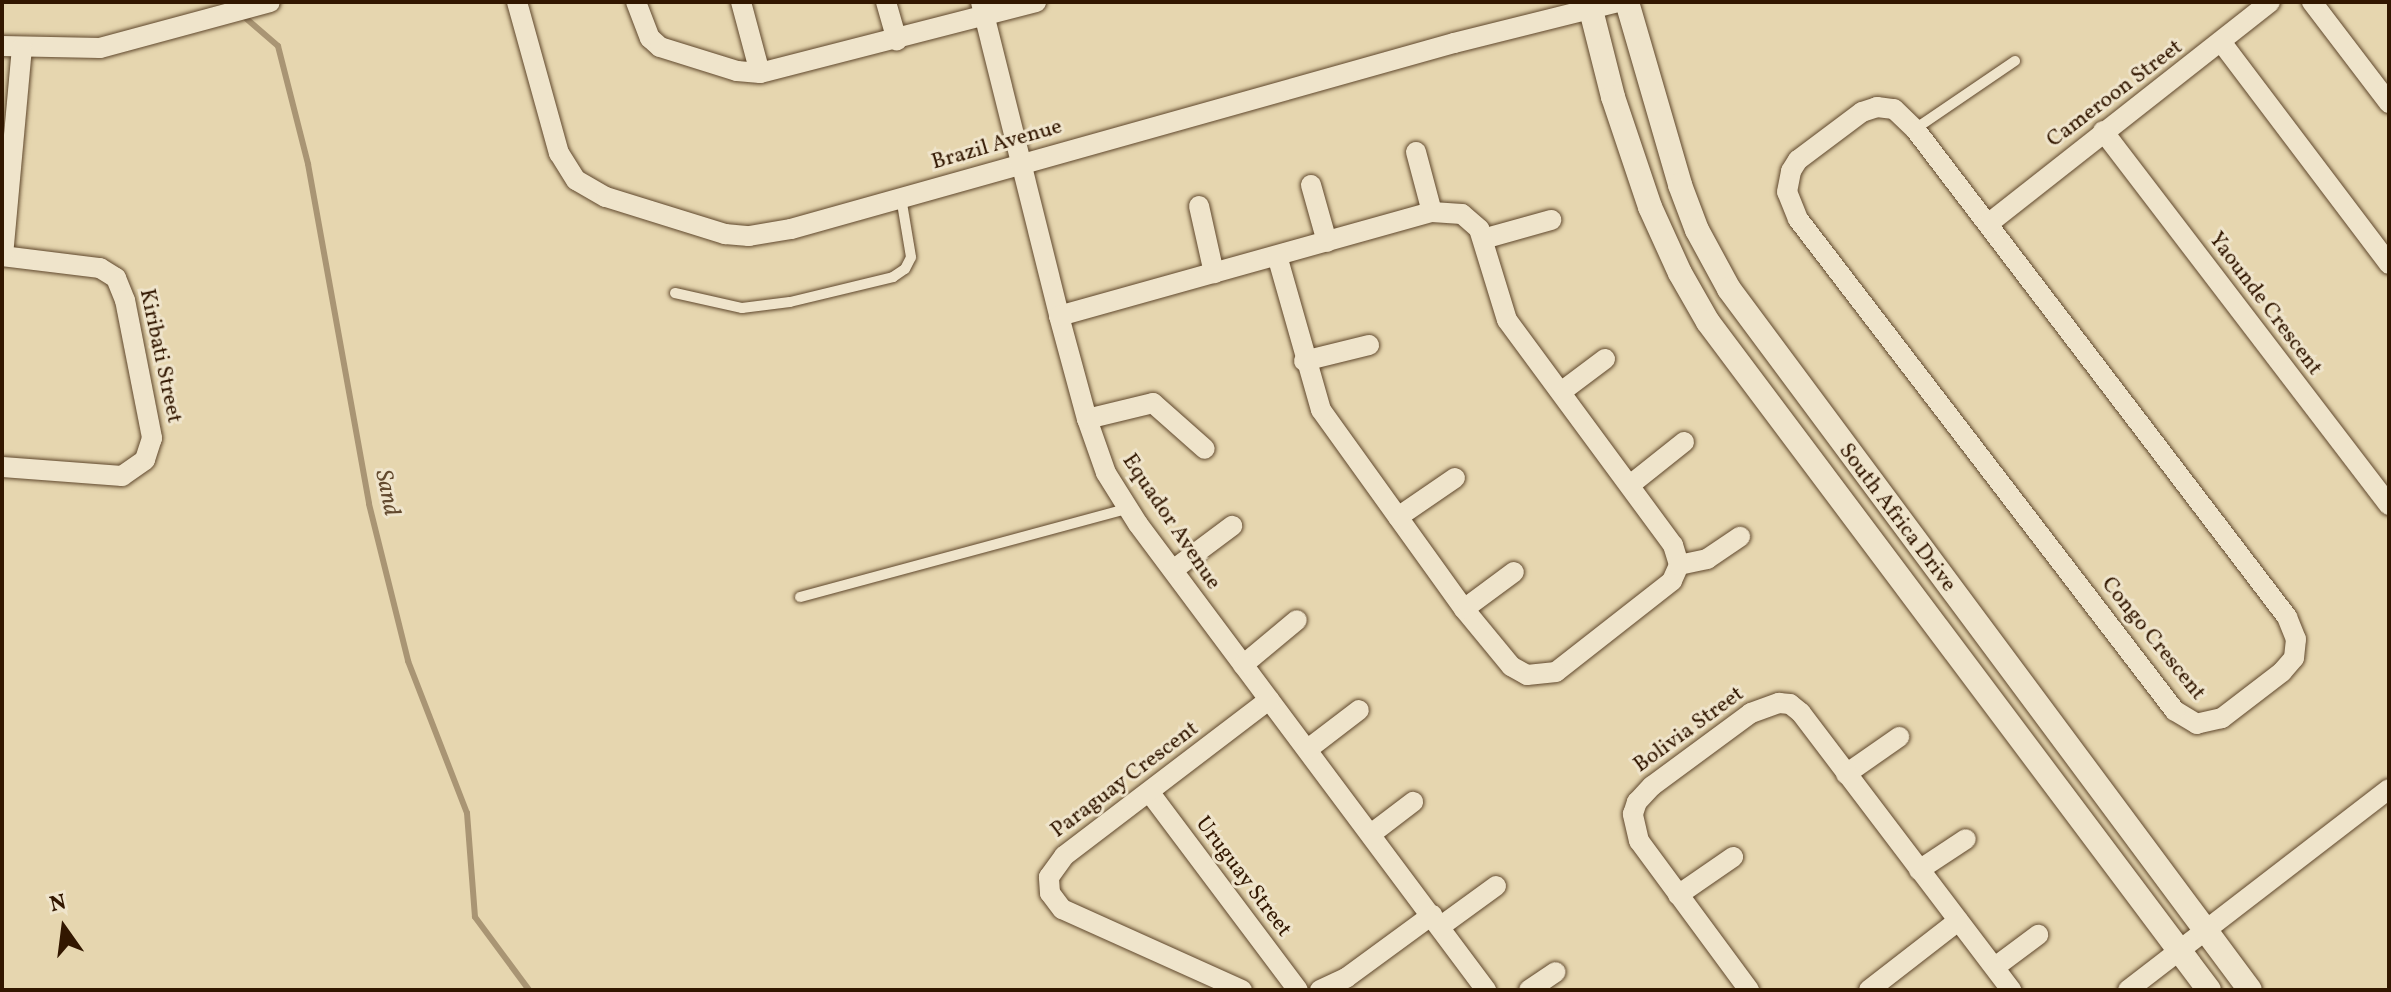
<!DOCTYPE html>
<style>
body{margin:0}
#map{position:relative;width:2391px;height:992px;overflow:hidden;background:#e6d6af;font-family:Vollkorn,serif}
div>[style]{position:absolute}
.stream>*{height:6px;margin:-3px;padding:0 3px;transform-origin:3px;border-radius:3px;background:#a99574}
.roads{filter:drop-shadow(0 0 2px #5f472c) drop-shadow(0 0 2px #5f472c)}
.service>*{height:10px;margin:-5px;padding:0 5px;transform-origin:5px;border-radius:5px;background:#efe4cb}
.minor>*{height:20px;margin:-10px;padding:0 10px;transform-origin:10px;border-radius:10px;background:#efe4cb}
.tertiary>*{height:24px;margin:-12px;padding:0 12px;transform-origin:12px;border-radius:12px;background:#efe4cb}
span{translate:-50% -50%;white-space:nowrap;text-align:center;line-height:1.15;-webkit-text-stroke:6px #efe4cb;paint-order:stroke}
.street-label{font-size:22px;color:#321700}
.water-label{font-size:24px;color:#62492e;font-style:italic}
.frame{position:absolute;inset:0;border:4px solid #321700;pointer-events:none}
.north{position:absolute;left:24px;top:888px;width:80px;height:80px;-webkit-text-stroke:6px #efe4cb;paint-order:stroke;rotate:346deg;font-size:22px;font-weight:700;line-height:32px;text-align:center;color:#321700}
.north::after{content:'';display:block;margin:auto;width:28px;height:36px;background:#321700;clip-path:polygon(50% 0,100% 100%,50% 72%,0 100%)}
</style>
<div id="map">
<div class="stream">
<div style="left:241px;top:14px;width:49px;rotate:40.9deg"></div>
<div style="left:278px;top:46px;width:122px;rotate:75.7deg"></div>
<div style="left:308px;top:164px;width:345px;rotate:79.8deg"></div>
<div style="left:369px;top:504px;width:162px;rotate:76deg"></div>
<div style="left:408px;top:661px;width:163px;rotate:68.8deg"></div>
<div style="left:467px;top:813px;width:104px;rotate:85.6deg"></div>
<div style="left:475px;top:917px;width:91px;rotate:53.5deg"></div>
</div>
<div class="roads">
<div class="service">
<div style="left:1915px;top:129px;width:121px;rotate:-34.2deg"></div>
<div style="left:675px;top:293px;width:69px;rotate:12.6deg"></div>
<div style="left:742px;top:308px;width:48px;rotate:-7.1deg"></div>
<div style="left:790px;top:302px;width:106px;rotate:-13.6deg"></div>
<div style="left:893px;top:277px;width:14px;rotate:-34deg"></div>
<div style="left:905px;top:269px;width:13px;rotate:-63deg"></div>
<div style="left:911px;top:257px;width:61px;rotate:-99.5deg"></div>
<div style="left:800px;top:597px;width:339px;rotate:-15.1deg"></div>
</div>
<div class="minor">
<div style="left:517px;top:2px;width:157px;rotate:74.5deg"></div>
<div style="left:559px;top:153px;width:32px;rotate:58deg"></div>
<div style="left:576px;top:180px;width:34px;rotate:30deg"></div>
<div style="left:606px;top:197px;width:125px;rotate:17.3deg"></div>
<div style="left:725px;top:234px;width:24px;rotate:5deg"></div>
<div style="left:749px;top:236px;width:43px;rotate:-9.5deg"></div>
<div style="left:791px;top:229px;width:689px;rotate:-15.67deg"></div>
<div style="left:1454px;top:43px;width:169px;rotate:-14deg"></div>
<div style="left:636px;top:2px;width:39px;rotate:69deg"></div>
<div style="left:650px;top:38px;width:13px;rotate:42deg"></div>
<div style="left:660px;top:47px;width:81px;rotate:17.3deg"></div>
<div style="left:737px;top:71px;width:23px;rotate:5deg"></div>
<div style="left:760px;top:73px;width:285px;rotate:-14.4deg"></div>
<div style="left:741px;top:2px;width:73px;rotate:75deg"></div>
<div style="left:886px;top:2px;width:40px;rotate:74deg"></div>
<div style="left:981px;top:2px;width:324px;rotate:76deg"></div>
<div style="left:1059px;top:316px;width:107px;rotate:74.8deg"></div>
<div style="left:1087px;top:419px;width:57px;rotate:70.6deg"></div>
<div style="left:1106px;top:473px;width:60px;rotate:57.9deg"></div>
<div style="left:1138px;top:524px;width:582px;rotate:53.25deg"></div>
<div style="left:2312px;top:2px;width:127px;rotate:52.7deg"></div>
<div style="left:2222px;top:43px;width:277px;rotate:52.9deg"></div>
<div style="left:2px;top:46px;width:98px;rotate:1.2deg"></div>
<div style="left:100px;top:48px;width:176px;rotate:-15.1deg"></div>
<div style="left:1877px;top:107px;width:17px;rotate:7deg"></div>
<div style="left:1894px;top:109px;width:29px;rotate:44deg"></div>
<div style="left:1915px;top:129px;width:614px;rotate:52.68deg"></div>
<div style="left:2287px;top:617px;width:24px;rotate:68deg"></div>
<div style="left:2296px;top:639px;width:19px;rotate:96deg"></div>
<div style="left:2294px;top:658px;width:18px;rotate:131deg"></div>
<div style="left:2282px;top:672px;width:76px;rotate:142.5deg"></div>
<div style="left:2222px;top:718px;width:26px;rotate:167deg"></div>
<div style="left:2197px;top:724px;width:26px;rotate:-149deg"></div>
<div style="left:2175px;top:711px;width:620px;rotate:-127.46deg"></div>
<div style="left:1798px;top:219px;width:29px;rotate:-112deg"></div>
<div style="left:1787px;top:192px;width:21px;rotate:-79deg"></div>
<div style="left:1791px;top:171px;width:13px;rotate:-58deg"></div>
<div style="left:1798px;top:160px;width:80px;rotate:-36.9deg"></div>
<div style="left:1862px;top:112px;width:16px;rotate:-18deg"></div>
<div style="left:2103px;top:131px;width:471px;rotate:52.6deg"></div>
<div style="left:1416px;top:152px;width:62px;rotate:75.1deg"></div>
<div style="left:1311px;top:185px;width:59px;rotate:74.3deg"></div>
<div style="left:1199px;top:206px;width:69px;rotate:77.4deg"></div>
<div style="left:1988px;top:224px;width:359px;rotate:-38.2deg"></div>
<div style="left:1483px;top:239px;width:71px;rotate:-15.6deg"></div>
<div style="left:2px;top:256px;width:99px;rotate:7deg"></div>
<div style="left:100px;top:268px;width:19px;rotate:32deg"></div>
<div style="left:116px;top:278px;width:24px;rotate:68deg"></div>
<div style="left:125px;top:300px;width:141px;rotate:78.9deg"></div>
<div style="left:152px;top:438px;width:23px;rotate:108deg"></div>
<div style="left:145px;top:460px;width:28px;rotate:145deg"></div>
<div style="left:122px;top:476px;width:120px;rotate:-175.7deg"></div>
<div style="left:3px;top:256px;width:209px;rotate:-84.8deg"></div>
<div style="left:1059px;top:316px;width:387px;rotate:-15.6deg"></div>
<div style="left:1432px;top:212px;width:30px;rotate:4deg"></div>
<div style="left:1462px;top:214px;width:23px;rotate:41deg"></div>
<div style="left:1479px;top:229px;width:95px;rotate:72.9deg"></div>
<div style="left:1507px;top:320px;width:280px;rotate:53.6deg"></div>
<div style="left:1673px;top:545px;width:21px;rotate:73deg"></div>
<div style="left:1679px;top:565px;width:17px;rotate:114deg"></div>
<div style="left:1672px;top:581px;width:147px;rotate:141.9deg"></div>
<div style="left:1556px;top:672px;width:29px;rotate:174deg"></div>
<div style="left:1527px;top:675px;width:18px;rotate:-151deg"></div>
<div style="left:1511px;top:666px;width:74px;rotate:-129.5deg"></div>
<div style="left:1464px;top:609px;width:245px;rotate:-125.7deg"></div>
<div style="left:1321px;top:410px;width:160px;rotate:-105.9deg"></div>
<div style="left:1304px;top:361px;width:67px;rotate:-13.8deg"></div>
<div style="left:1561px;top:392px;width:55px;rotate:-36.9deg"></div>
<div style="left:1087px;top:419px;width:68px;rotate:-13.6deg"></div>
<div style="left:1153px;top:403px;width:69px;rotate:41.5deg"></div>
<div style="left:1630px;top:485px;width:69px;rotate:-38.5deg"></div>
<div style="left:1398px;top:517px;width:69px;rotate:-34.4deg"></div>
<div style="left:1679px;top:565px;width:29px;rotate:-12deg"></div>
<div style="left:1707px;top:559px;width:40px;rotate:-34deg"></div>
<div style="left:1173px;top:570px;width:74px;rotate:-36.7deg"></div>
<div style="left:1464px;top:609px;width:62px;rotate:-36.5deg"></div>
<div style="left:1243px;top:665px;width:70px;rotate:-39.8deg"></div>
<div style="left:1308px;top:749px;width:64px;rotate:-37.4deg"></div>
<div style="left:1846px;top:774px;width:65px;rotate:-34.9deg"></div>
<div style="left:1150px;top:793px;width:246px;rotate:53.1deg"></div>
<div style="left:1371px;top:834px;width:53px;rotate:-37.3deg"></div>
<div style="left:1919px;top:870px;width:56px;rotate:-33.4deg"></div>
<div style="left:1678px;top:895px;width:67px;rotate:-34.6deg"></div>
<div style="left:1441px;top:926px;width:68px;rotate:-36deg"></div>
<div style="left:1995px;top:967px;width:54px;rotate:-36.7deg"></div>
<div style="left:1242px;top:990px;width:197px;rotate:-155.8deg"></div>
<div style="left:1062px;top:909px;width:20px;rotate:-127deg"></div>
<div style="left:1050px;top:893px;width:16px;rotate:-94deg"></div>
<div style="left:1049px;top:877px;width:26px;rotate:-54deg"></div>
<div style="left:1064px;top:856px;width:258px;rotate:-37.3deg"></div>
<div style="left:1320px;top:990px;width:29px;rotate:-25deg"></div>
<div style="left:1346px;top:978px;width:107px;rotate:-36.2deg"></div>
<div style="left:1529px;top:990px;width:32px;rotate:-34deg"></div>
<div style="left:1749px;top:990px;width:185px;rotate:-126.4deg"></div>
<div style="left:1639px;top:841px;width:28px;rotate:-103deg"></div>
<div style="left:1633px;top:814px;width:13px;rotate:-72deg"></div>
<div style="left:1637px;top:802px;width:22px;rotate:-47deg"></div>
<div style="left:1652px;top:786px;width:123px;rotate:-36.4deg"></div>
<div style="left:1751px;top:713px;width:30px;rotate:-20deg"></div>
<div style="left:1779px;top:703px;width:11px;rotate:5deg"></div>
<div style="left:1790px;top:704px;width:14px;rotate:39deg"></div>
<div style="left:1801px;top:713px;width:348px;rotate:52.8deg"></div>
<div style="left:1869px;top:990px;width:113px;rotate:-37.8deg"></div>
<div style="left:2128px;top:990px;width:329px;rotate:-37.6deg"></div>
</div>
<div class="tertiary">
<div style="left:1589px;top:2px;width:98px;rotate:75.8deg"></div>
<div style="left:1613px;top:97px;width:116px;rotate:71.4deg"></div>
<div style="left:1650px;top:207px;width:72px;rotate:65.6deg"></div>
<div style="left:1680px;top:273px;width:56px;rotate:60.3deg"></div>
<div style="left:1708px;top:322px;width:835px;rotate:53.13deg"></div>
<div style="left:1627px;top:2px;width:191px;rotate:73.8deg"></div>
<div style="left:1680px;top:185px;width:48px;rotate:69.3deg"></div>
<div style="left:1697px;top:230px;width:67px;rotate:61.5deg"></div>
<div style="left:1729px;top:289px;width:873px;rotate:53.38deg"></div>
</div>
</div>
<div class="street-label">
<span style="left:2115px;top:94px;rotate:-37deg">Cameroon Street</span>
<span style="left:997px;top:145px;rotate:-16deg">Brazil Avenue</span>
<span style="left:2265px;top:304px;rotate:53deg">Yaounde Crescent</span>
<span style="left:160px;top:356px;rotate:78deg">Kiribati Street</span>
<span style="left:1897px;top:518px;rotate:53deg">South Africa Drive</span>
<span style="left:1171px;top:522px;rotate:56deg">Equador Avenue</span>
<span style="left:2153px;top:639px;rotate:51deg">Congo Crescent</span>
<span style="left:1689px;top:730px;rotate:-36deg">Bolivia Street</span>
<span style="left:1125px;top:780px;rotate:-37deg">Paraguay Crescent</span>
<span style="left:1243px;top:877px;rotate:53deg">Uruguay Street</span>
</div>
<div class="water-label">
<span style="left:386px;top:493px;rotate:78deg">Sand</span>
</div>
<div class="frame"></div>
<div class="north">N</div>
</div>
